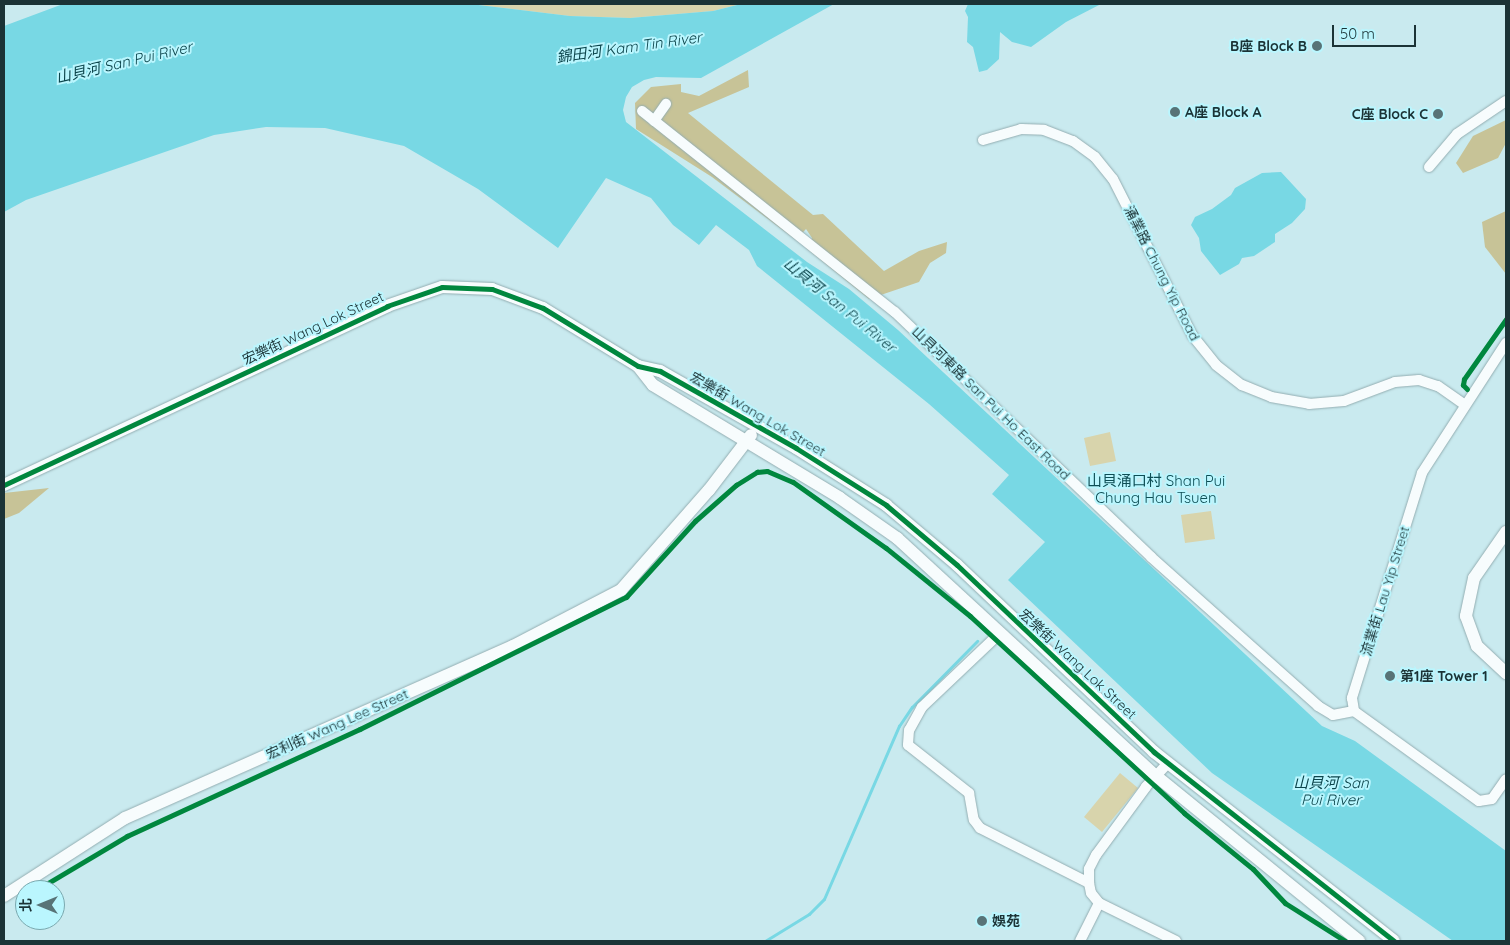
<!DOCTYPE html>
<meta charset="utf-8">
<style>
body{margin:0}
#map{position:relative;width:1510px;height:945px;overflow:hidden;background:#c9eaef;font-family:Quicksand,"Noto Sans TC",sans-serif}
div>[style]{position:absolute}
.green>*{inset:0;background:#d8d4ac}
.forest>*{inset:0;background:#c7c397}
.water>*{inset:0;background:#78d8e4}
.stream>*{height:3px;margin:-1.5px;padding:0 1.5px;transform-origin:1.5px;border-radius:1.5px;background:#78d8e4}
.roads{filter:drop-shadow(0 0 1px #93adb1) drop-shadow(0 0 1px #93adb1)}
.minor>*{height:10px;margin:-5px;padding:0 5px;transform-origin:5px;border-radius:5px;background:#f7fcfd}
.tertiary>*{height:12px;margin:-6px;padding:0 6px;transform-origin:6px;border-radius:6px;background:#f7fcfd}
.cycleway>*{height:5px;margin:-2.5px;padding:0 2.5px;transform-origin:2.5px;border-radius:2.5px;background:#00873e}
.dots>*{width:14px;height:14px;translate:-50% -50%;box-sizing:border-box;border:2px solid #baf6fe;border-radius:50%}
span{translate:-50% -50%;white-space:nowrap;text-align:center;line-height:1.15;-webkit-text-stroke:4px #baf6fe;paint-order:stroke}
.poi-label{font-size:14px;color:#1b3336;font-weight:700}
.right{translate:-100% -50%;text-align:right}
.left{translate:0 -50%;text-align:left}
.street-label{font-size:14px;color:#1b3336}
.water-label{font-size:15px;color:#0c454c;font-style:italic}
.neighbourhood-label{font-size:15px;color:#0e4e55}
.frame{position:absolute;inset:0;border:5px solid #1b3336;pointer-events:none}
.north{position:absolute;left:15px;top:880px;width:50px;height:50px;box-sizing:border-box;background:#baf6fe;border:1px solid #7aa8ae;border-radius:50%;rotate:270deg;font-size:14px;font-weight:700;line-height:20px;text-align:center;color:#1b3336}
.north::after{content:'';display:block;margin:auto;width:18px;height:22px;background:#587377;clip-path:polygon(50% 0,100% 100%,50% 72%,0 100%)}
.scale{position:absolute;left:1332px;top:25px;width:84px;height:22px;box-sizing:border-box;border:2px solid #1b3336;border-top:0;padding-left:6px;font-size:15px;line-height:18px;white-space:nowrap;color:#1b3336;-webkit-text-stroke:4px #baf6fe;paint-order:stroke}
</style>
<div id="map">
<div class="green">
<div style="clip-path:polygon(470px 4px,741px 4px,713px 11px,630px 18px,570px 16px)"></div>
<div style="clip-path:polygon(1110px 432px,1116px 461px,1090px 466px,1084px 438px)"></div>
<div style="clip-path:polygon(1211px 511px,1215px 539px,1185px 543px,1181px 515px)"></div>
<div style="clip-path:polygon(1120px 773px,1138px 788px,1102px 832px,1084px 817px)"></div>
</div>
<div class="forest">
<div style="clip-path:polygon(748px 70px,749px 87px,688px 113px,813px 215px,823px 214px,884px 271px,919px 251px,947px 242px,946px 253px,930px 263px,919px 282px,869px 299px,806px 248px,812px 238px,806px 229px,796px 240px,712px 177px,636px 129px,635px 103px,651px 87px,681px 84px,681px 92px,699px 96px)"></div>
<div style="clip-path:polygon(1506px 120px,1506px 143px,1498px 158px,1463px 173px,1456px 163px,1473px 136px)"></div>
<div style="clip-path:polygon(1506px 211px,1506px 274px,1485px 247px,1482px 222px)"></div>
<div style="clip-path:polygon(49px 488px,19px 513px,4px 519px,4px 493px)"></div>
</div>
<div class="water">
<div style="clip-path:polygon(63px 4px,470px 4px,570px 16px,630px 18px,713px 11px,741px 4px,834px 4px,701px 78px,656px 77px,644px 80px,632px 87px,626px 97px,623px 110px,626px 122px,807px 262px,849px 289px,898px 330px,1322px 726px,1355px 741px,1506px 851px,1506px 941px,1453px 941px,1212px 773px,1008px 580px,1045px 542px,992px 494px,1009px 475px,929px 404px,757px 266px,749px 250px,716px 225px,699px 245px,673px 225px,651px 198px,606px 178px,558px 248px,478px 189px,404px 146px,325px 128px,266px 127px,214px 135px,26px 200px,4px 212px,4px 26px)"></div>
<div style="clip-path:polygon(968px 4px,1101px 4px,1066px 22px,1031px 47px,1012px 42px,1000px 32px,999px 59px,987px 70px,979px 72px,973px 47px,967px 42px,968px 17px,965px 11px)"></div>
<div style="clip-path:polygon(1281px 172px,1306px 199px,1305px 209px,1292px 223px,1275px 234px,1275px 242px,1254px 256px,1242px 258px,1239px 264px,1220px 275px,1201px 251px,1199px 238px,1191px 225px,1195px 217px,1212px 209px,1231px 195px,1235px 188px,1262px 173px)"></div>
</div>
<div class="stream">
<div style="left:765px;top:941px;width:52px;rotate:-31.5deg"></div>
<div style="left:809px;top:914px;width:21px;rotate:-45deg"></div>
<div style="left:824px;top:899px;width:189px;rotate:-66.6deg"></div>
<div style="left:899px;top:726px;width:23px;rotate:-56deg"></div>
<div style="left:912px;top:707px;width:93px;rotate:-45.4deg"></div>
</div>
<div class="roads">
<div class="minor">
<div style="left:642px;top:111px;width:323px;rotate:38.5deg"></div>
<div style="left:895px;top:312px;width:354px;rotate:43.7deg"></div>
<div style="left:1151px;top:557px;width:224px;rotate:41.7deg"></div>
<div style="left:1318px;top:706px;width:17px;rotate:31deg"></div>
<div style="left:1333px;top:715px;width:21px;rotate:-11deg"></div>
<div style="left:654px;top:121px;width:21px;rotate:-55deg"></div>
<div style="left:983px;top:140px;width:40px;rotate:-16deg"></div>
<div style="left:1021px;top:129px;width:23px;rotate:2deg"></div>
<div style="left:1044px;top:130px;width:31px;rotate:21deg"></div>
<div style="left:1073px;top:141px;width:27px;rotate:36deg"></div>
<div style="left:1095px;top:157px;width:28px;rotate:51deg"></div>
<div style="left:1113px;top:179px;width:175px;rotate:63.1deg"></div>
<div style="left:1192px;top:335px;width:38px;rotate:51deg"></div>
<div style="left:1216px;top:365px;width:33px;rotate:38deg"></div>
<div style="left:1242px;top:385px;width:31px;rotate:22deg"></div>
<div style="left:1271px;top:397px;width:39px;rotate:10deg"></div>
<div style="left:1309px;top:404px;width:35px;rotate:-5deg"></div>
<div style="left:1344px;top:401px;width:54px;rotate:-20.4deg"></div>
<div style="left:1395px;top:382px;width:24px;rotate:-5deg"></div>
<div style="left:1419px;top:380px;width:20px;rotate:18deg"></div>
<div style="left:1438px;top:386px;width:32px;rotate:35deg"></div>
<div style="left:1429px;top:167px;width:43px;rotate:-49.7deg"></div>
<div style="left:1457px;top:134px;width:59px;rotate:-34deg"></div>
<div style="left:1506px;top:343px;width:155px;rotate:122.9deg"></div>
<div style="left:1422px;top:473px;width:236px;rotate:107.3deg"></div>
<div style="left:1352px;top:698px;width:13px;rotate:81deg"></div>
<div style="left:1354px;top:711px;width:154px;rotate:35.8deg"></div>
<div style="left:1479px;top:801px;width:13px;rotate:-9deg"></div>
<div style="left:1492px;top:799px;width:24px;rotate:-55deg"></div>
<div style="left:1000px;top:633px;width:108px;rotate:136.5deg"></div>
<div style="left:922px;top:707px;width:26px;rotate:119deg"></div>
<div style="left:909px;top:730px;width:15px;rotate:94deg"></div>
<div style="left:908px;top:745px;width:78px;rotate:38.2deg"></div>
<div style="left:969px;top:793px;width:27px;rotate:80deg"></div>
<div style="left:974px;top:820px;width:10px;rotate:53deg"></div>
<div style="left:980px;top:828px;width:122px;rotate:26.8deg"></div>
<div style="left:1168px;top:763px;width:33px;rotate:133deg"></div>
<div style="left:1146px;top:787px;width:84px;rotate:126.3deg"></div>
<div style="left:1096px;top:855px;width:16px;rotate:117deg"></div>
<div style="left:1089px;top:869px;width:14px;rotate:90deg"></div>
<div style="left:1089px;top:883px;width:10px;rotate:79deg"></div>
<div style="left:1091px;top:893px;width:13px;rotate:51deg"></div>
<div style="left:1099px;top:903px;width:86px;rotate:26.3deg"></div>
<div style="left:1080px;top:941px;width:42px;rotate:-63.4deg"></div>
</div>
<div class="tertiary">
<div style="left:638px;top:366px;width:24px;rotate:52deg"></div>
<div style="left:653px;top:385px;width:218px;rotate:31.1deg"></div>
<div style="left:840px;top:498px;width:70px;rotate:35.1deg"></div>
<div style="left:897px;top:538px;width:352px;rotate:42.6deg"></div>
<div style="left:1156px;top:776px;width:262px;rotate:39.1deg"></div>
<div style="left:4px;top:485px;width:423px;rotate:-25deg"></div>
<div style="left:387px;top:306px;width:58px;rotate:-19.1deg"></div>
<div style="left:442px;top:287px;width:50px;rotate:2.3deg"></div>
<div style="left:492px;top:289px;width:54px;rotate:20.4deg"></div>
<div style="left:543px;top:308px;width:111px;rotate:31.4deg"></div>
<div style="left:638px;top:366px;width:23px;rotate:13deg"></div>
<div style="left:660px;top:371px;width:156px;rotate:29.5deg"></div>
<div style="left:796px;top:448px;width:107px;rotate:32.3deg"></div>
<div style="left:886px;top:505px;width:93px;rotate:40.2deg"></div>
<div style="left:957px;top:565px;width:272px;rotate:43.5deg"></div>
<div style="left:1154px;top:752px;width:305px;rotate:38.2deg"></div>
<div style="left:1506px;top:532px;width:56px;rotate:124.8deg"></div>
<div style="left:1474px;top:578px;width:39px;rotate:102deg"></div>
<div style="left:1466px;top:616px;width:32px;rotate:70deg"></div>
<div style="left:1477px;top:646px;width:40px;rotate:43deg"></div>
<div style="left:4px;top:896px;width:144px;rotate:-32.8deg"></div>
<div style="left:125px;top:818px;width:424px;rotate:-23.9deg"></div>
<div style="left:513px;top:646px;width:122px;rotate:-27.4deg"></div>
<div style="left:621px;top:590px;width:133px;rotate:-48.7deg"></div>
<div style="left:709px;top:490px;width:69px;rotate:-52.6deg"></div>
</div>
</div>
<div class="cycleway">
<div style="left:1467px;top:389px;width:6px;rotate:-135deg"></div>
<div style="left:1463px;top:385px;width:6px;rotate:-81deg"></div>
<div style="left:1464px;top:379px;width:73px;rotate:-55deg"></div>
<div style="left:4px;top:485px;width:423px;rotate:-25deg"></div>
<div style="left:387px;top:306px;width:58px;rotate:-19.1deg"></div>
<div style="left:442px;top:287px;width:50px;rotate:2.3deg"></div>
<div style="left:492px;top:289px;width:54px;rotate:20.4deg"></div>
<div style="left:543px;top:308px;width:111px;rotate:31.4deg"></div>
<div style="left:638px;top:366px;width:23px;rotate:13deg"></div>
<div style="left:660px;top:371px;width:156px;rotate:29.5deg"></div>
<div style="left:796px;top:448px;width:107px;rotate:32.3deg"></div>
<div style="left:886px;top:505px;width:93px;rotate:40.2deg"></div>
<div style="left:957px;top:565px;width:272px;rotate:43.5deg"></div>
<div style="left:1154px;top:752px;width:305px;rotate:38.2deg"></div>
<div style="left:36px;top:890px;width:106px;rotate:-30.7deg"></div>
<div style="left:127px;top:836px;width:256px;rotate:-24.7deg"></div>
<div style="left:360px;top:729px;width:297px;rotate:-26.4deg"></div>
<div style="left:626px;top:597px;width:103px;rotate:-47.8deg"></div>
<div style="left:695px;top:521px;width:55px;rotate:-41.3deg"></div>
<div style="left:736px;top:485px;width:25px;rotate:-32deg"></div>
<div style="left:757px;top:472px;width:10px;rotate:-6deg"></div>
<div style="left:767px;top:471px;width:28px;rotate:23deg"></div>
<div style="left:793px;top:482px;width:114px;rotate:35.4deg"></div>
<div style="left:886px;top:548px;width:108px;rotate:39deg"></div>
<div style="left:970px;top:616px;width:291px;rotate:42.6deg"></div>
<div style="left:1184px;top:813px;width:89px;rotate:39.1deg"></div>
<div style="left:1253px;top:869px;width:47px;rotate:46.7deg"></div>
<div style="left:1285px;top:903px;width:71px;rotate:32.3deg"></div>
</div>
<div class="dots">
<div style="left:1317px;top:46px;background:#587377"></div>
<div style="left:1175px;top:112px;background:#587377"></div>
<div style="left:1438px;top:114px;background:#587377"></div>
<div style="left:1390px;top:676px;background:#587377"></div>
<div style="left:982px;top:921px;background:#587377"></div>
</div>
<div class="poi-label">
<span class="right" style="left:1307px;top:46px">B座 Block B</span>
<span class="left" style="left:1185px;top:112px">A座 Block A</span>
<span class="right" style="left:1428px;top:114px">C座 Block C</span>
<span class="left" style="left:1400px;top:676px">第1座 Tower 1</span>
<span class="left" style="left:992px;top:921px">娛苑</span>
</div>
<div class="street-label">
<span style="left:1162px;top:273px;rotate:63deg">涌業路 Chung Yip Road</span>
<span style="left:313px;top:328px;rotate:-25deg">宏樂街 Wang Lok Street</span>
<span style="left:991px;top:403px;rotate:44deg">山貝河東路 San Pui Ho East Road</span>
<span style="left:758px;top:414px;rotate:30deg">宏樂街 Wang Lok Street</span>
<span style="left:1385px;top:591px;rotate:-73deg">流業街 Lau Yip Street</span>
<span style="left:1078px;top:664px;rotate:43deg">宏樂街 Wang Lok Street</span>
<span style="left:337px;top:724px;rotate:-24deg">宏利街 Wang Lee Street</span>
</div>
<div class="water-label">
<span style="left:629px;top:47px;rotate:-8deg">錦田河 Kam Tin River</span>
<span style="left:124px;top:62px;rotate:-13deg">山貝河 San Pui River</span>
<span style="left:840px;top:305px;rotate:39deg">山貝河 San Pui River</span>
<span style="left:1331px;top:791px">山貝河 San<br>Pui River</span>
</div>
<div class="neighbourhood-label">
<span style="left:1156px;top:489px">山貝涌口村 Shan Pui<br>Chung Hau Tsuen</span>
</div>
<div class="frame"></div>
<div class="north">北</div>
<div class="scale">50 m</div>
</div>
